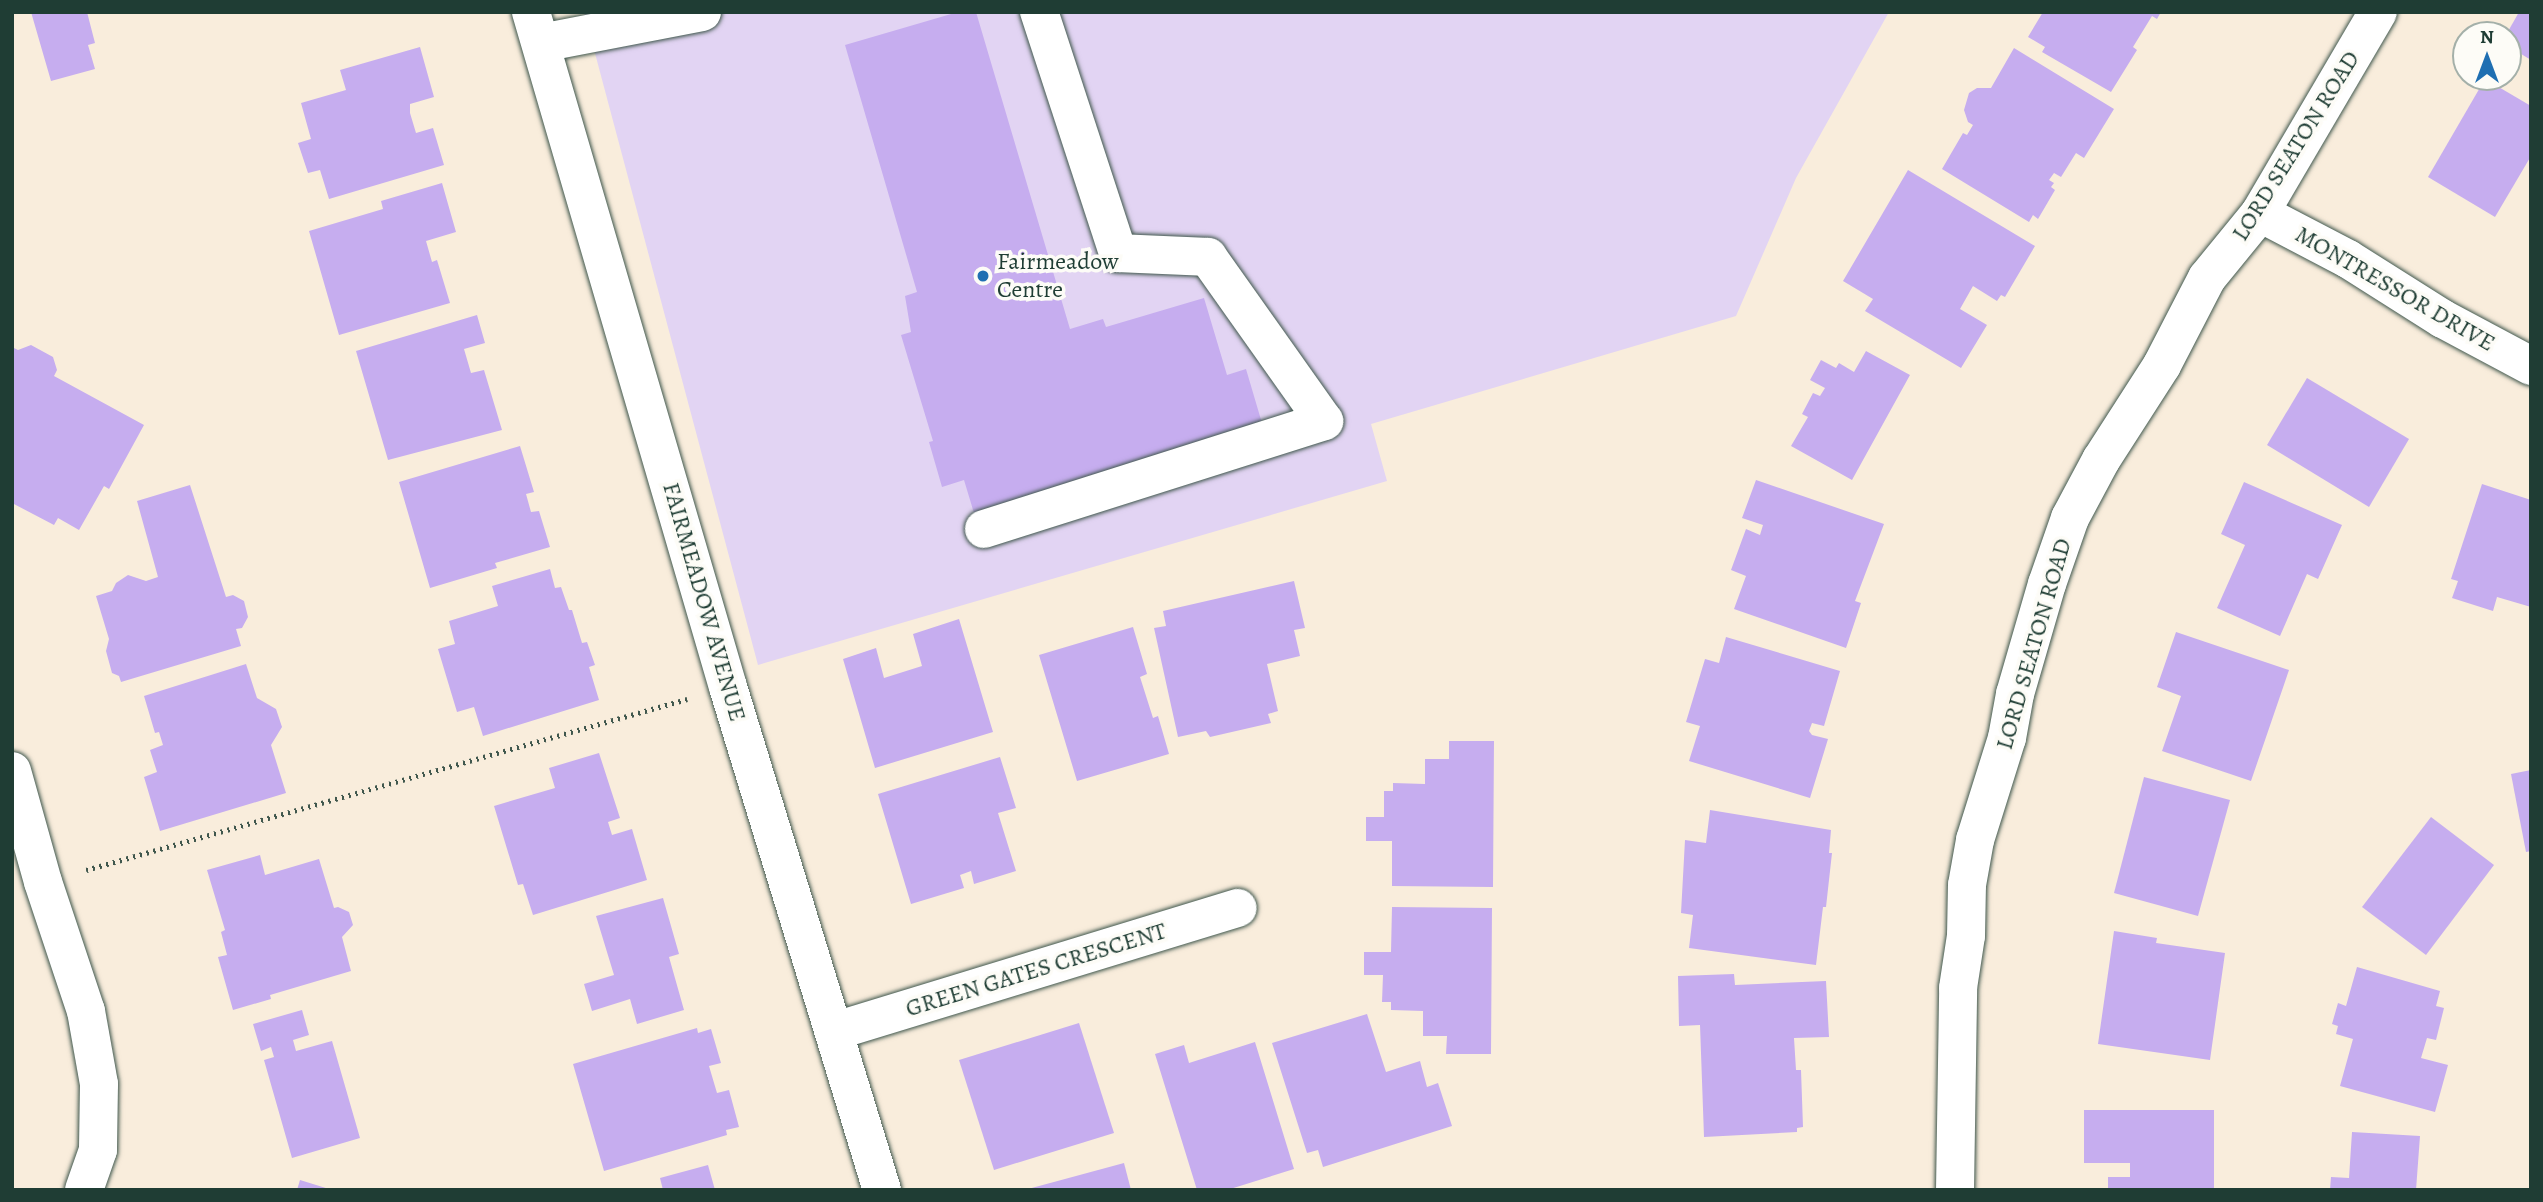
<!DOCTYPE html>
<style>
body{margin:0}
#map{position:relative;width:2543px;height:1202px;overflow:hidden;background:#f9eddc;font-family:Alegreya,serif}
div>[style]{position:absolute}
.built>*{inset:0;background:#e2d4f3}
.building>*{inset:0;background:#c6adef}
.path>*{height:4.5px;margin-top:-2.25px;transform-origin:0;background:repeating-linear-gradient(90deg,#40574d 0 2px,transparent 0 7px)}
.roads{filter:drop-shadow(0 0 2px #40574d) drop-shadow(0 0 2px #40574d)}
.minor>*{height:38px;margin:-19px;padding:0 19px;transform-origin:19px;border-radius:19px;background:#fff}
.dots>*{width:19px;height:19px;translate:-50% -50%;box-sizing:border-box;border:4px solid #fdfcf7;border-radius:50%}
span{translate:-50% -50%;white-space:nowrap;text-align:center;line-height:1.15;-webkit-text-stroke:7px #fdfcf7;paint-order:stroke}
.street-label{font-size:24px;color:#1f3d34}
.poi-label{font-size:24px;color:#1f3d34}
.left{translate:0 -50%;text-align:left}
.frame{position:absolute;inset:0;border:14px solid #1f3d34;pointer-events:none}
.north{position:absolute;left:2452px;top:21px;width:70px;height:70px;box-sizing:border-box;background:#fdfcf7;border:2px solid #a4b0a9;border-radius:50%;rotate:0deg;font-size:19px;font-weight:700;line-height:28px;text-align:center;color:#1f3d34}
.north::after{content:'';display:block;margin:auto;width:24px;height:32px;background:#1f6fb2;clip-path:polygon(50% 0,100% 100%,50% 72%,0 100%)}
</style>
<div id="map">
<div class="built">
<div style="clip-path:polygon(584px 12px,1889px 12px,1796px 178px,1736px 316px,1371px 424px,1387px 481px,758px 665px)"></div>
</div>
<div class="building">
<div style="clip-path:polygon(31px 12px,87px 12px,95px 43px,88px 45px,95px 69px,51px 81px)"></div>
<div style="clip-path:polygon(958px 12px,976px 12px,1070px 329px,1103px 319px,1106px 327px,1204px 298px,1227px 375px,1246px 369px,1264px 430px,977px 523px,964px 480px,942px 487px,929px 442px,933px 441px,901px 335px,911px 332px,905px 296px,917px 292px,845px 45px)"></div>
<div style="clip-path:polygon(2043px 12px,2161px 12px,2157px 19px,2152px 16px,2133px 47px,2137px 50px,2111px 92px,2042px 52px,2045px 47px,2028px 37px)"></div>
<div style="clip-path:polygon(2519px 12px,2531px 12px,2531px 60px,2508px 46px,2506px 35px)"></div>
<div style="clip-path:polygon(420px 47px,434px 97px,410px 104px,410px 113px,416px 133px,433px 128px,444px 165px,329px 199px,320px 170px,308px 173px,298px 143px,311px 139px,301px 103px,346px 90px,340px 70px)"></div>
<div style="clip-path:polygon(2014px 48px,2114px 109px,2084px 158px,2076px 153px,2061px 177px,2054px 173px,2049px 180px,2054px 183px,2051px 187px,2055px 190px,2038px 219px,2033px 215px,2029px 222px,1942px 169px,1963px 133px,1967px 135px,1973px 125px,1968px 122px,1964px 110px,1969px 93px,1977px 88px,1991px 88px)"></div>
<div style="clip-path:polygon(2485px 79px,2531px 106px,2531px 156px,2495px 217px,2428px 177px)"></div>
<div style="clip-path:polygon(1908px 170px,2035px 246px,2005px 297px,2001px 295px,1997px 301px,1973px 286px,1960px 309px,1987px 325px,1961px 368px,1865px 311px,1873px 299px,1843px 281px)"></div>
<div style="clip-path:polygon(442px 183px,456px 232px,426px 241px,432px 262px,437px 260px,450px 303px,339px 335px,309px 231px,383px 209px,381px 201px)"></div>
<div style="clip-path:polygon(477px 315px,485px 343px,464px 349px,471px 373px,484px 370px,502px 430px,388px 460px,356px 351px)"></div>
<div style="clip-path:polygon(31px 345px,53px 357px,57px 370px,54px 376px,144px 425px,109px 489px,104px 486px,79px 530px,58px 518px,54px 525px,12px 503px,12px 347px,18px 350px)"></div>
<div style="clip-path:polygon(1866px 351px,1910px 375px,1852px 480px,1791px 446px,1808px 417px,1802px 414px,1813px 393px,1820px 396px,1825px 388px,1810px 380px,1821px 360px,1836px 368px,1839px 363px,1854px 372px)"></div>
<div style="clip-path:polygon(2307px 378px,2409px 439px,2369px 507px,2267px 445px)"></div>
<div style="clip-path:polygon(520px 446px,534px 492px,526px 494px,531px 512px,539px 511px,550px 547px,495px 563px,497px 568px,430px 588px,399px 482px)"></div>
<div style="clip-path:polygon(1756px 480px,1884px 524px,1855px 601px,1861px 603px,1846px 648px,1734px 609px,1746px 576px,1731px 570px,1746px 529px,1760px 535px,1763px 525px,1742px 518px)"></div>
<div style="clip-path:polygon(2244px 482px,2342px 525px,2318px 579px,2307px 574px,2280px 636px,2217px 608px,2245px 545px,2221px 534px)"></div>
<div style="clip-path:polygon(2482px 484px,2531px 500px,2531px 607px,2497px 597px,2493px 611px,2452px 598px,2458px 581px,2451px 579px)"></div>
<div style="clip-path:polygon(190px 485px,226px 597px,233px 595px,244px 601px,248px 617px,242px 628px,236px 629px,241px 646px,121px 682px,119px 676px,112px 673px,106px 651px,109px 639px,96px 596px,112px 591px,116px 583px,128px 575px,146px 581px,158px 577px,137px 501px)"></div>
<div style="clip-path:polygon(550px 569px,555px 588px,561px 587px,569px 610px,572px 610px,582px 643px,587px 642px,595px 665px,589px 667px,599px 700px,483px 736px,474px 707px,457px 712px,438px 649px,455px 644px,449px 621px,498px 606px,492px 586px)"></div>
<div style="clip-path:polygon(1294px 581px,1305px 628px,1294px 630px,1300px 656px,1267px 664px,1278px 711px,1268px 714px,1271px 723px,1210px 737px,1206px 731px,1178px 737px,1154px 628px,1166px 626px,1163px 611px)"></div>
<div style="clip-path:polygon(959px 619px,993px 732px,875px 768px,843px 659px,876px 648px,884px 678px,922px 666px,913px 634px)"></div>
<div style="clip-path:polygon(1133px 627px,1147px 674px,1140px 677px,1153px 718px,1158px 716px,1169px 754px,1077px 781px,1039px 655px)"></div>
<div style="clip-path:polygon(2176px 632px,2289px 670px,2251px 781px,2162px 751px,2181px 696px,2157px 687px)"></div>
<div style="clip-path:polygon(1726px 637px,1840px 671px,1824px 726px,1812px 723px,1809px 731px,1812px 735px,1828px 739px,1810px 798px,1689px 761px,1700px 726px,1686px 722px,1705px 659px,1719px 663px)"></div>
<div style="clip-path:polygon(246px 664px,257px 698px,276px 709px,282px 727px,271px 745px,286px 793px,160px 831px,144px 777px,157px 772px,150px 750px,163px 745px,159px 732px,155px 733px,144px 696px)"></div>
<div style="clip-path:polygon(1449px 741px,1494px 741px,1493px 887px,1392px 886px,1392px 841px,1366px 841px,1366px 817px,1384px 817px,1384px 791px,1393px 791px,1393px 783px,1425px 784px,1425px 759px,1449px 759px)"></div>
<div style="clip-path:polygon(599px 753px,620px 818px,608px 822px,612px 835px,632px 829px,647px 880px,533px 915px,523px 884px,518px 885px,494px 806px,555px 788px,549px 768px)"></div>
<div style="clip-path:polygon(1000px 757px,1016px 808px,998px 813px,1016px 871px,974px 884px,971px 871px,960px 875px,964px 888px,911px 904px,878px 794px)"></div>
<div style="clip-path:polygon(2531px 770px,2531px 851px,2526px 852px,2511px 774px)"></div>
<div style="clip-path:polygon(2144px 777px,2230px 800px,2198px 916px,2114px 893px)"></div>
<div style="clip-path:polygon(1710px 810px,1831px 830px,1829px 853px,1832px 853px,1826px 907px,1823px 907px,1816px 965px,1689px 948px,1693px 915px,1681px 913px,1685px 840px,1706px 843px)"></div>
<div style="clip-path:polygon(2431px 817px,2494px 865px,2426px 955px,2362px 907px)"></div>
<div style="clip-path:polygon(260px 855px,265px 875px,319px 859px,334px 908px,338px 907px,349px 912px,353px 925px,342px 937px,351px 971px,270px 995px,271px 999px,233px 1010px,218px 957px,227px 955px,221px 932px,225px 930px,207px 870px)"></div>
<div style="clip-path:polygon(663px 898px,679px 954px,669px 957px,684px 1010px,637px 1024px,630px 999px,592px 1011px,584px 984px,614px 975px,596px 916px)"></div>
<div style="clip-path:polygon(1392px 907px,1492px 908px,1491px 1054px,1446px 1054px,1447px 1036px,1423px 1036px,1423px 1011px,1391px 1010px,1391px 1002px,1382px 1002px,1383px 975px,1364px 975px,1364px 952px,1391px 952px)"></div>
<div style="clip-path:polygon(2114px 931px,2157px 938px,2156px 943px,2225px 953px,2210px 1060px,2098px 1044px)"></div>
<div style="clip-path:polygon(2357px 967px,2440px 991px,2436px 1006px,2444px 1008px,2436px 1040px,2427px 1038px,2421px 1058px,2448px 1065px,2435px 1112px,2340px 1086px,2353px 1039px,2336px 1034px,2338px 1026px,2332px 1024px,2338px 1003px,2346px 1006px)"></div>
<div style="clip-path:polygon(1734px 974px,1735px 985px,1826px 981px,1829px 1037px,1794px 1038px,1796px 1070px,1801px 1070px,1803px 1127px,1797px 1128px,1797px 1132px,1704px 1137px,1700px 1025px,1679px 1026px,1678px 976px)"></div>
<div style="clip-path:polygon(302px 1010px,309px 1035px,293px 1040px,296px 1051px,332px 1041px,360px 1138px,292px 1158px,264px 1060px,274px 1057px,271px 1047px,261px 1051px,253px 1024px)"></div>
<div style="clip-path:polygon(1367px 1014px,1386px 1072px,1420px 1061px,1427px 1087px,1438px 1083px,1452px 1126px,1323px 1167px,1318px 1150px,1307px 1153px,1272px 1043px)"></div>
<div style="clip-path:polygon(1079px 1023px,1114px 1133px,994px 1170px,959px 1060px)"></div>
<div style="clip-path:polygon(697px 1028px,698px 1033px,711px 1029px,721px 1063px,709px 1066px,717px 1093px,729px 1090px,739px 1127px,726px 1130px,727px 1135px,604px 1171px,573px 1064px)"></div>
<div style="clip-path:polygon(1255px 1042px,1294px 1169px,1227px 1190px,1197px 1190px,1155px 1054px,1184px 1045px,1189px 1063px)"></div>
<div style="clip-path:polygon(2084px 1110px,2214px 1110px,2214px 1190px,2108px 1190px,2108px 1177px,2130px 1177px,2130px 1163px,2084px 1163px)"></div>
<div style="clip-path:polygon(2352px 1132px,2420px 1136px,2416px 1190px,2330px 1190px,2331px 1177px,2349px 1178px)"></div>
<div style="clip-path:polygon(1124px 1163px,1131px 1190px,1028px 1190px,1028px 1189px)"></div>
<div style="clip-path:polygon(708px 1165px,715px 1190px,663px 1190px,660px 1178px)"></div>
<div style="clip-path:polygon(300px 1180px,329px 1189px,329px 1190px,297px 1190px)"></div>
</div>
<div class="path">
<div style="left:86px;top:870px;width:625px;rotate:-15.88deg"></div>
</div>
<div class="roads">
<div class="minor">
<div style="left:531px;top:12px;width:703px;rotate:73.73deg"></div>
<div style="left:728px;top:687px;width:526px;rotate:72.98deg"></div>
<div style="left:541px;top:43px;width:164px;rotate:-10.9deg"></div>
<div style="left:2260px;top:213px;width:99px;rotate:27.6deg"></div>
<div style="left:2348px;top:259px;width:112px;rotate:32.3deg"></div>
<div style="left:2443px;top:319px;width:100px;rotate:28.1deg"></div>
<div style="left:984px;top:529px;width:357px;rotate:-17.6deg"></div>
<div style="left:1324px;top:421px;width:201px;rotate:-125.3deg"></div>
<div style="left:1208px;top:257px;width:90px;rotate:-177.5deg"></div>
<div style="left:1118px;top:253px;width:254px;rotate:-108.1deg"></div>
<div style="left:12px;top:771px;width:115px;rotate:74.4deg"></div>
<div style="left:43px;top:882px;width:136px;rotate:71.6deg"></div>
<div style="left:86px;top:1011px;width:74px;rotate:79.9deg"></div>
<div style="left:99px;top:1084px;width:66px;rotate:90.9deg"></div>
<div style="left:98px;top:1150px;width:42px;rotate:109.3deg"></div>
<div style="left:835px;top:1031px;width:421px;rotate:-17deg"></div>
<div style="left:1955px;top:1190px;width:202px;rotate:-89.1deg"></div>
<div style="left:1958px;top:988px;width:53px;rotate:-81.3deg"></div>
<div style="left:1966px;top:936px;width:51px;rotate:-88.9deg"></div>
<div style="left:1967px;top:885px;width:46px;rotate:-79.9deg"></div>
<div style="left:1975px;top:840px;width:107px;rotate:-72.6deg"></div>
<div style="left:2007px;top:738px;width:45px;rotate:-79.7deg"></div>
<div style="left:2015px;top:694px;width:115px;rotate:-73.8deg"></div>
<div style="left:2047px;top:584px;width:70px;rotate:-70.8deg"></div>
<div style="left:2070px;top:518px;width:66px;rotate:-61.9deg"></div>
<div style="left:2101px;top:460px;width:113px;rotate:-57.3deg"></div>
<div style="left:2162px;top:365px;width:98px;rotate:-62.7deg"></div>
<div style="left:2207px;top:278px;width:84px;rotate:-50.8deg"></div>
<div style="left:2260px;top:213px;width:233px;rotate:-59.6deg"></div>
</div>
</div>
<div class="dots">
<div style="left:983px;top:276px;background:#1f6fb2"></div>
</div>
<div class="street-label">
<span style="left:2296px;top:146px;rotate:-58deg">LORD SEATON ROAD</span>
<span style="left:2395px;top:289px;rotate:30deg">MONTRESSOR DRIVE</span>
<span style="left:704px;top:602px;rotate:74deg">FAIRMEADOW AVENUE</span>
<span style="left:2034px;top:644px;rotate:-74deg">LORD SEATON ROAD</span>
<span style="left:1036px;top:970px;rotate:-17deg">GREEN GATES CRESCENT</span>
</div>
<div class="poi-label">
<span class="left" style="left:997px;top:276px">Fairmeadow<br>Centre</span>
</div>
<div class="frame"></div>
<div class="north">N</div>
</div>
